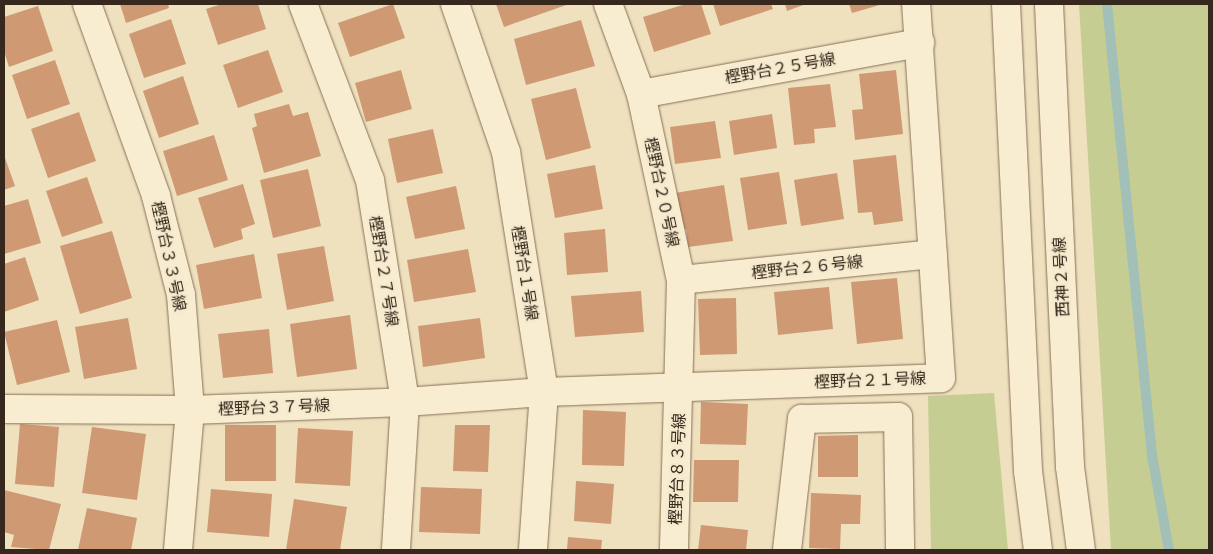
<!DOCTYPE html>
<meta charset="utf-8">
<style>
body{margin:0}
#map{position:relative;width:1213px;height:554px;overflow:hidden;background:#efe0be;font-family:"Noto Serif","Noto Sans JP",serif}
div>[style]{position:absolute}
.green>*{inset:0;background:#c6cd92}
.stream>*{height:10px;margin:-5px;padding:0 5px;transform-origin:5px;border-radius:5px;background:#a2c0b7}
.building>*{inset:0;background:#ce9973}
.roads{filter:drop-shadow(0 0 1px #877057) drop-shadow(0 0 1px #877057)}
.minor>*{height:28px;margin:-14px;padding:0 14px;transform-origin:14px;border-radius:14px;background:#f9edd1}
span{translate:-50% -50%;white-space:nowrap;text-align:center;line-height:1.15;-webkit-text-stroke:5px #f6eace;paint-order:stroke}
.street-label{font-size:16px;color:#36281c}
.frame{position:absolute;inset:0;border:5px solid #36281c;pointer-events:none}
</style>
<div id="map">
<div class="green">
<div style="clip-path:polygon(1079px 4px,1209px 4px,1209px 550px,1111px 550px)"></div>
<div style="clip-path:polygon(994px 393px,1008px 550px,931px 550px,928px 396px)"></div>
</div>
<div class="stream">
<div style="left:1107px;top:4px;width:459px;rotate:84.3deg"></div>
<div style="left:1153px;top:461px;width:90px;rotate:79.8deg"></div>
</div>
<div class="building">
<div style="clip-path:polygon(120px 4px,168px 4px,169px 8px,126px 23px)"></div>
<div style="clip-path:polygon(222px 4px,258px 4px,266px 29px,218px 45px,206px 9px)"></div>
<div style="clip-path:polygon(393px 4px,405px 38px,350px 57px,338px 23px)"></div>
<div style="clip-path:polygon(496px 4px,569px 4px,504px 27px)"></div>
<div style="clip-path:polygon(686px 4px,701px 4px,711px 34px,654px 52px,643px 17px)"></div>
<div style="clip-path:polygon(713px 4px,771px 4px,773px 9px,720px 26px)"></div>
<div style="clip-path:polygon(785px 4px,806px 4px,787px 11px)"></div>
<div style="clip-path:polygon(849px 4px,883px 4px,852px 13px)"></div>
<div style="clip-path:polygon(38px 6px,53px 51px,9px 67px,4px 51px,4px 17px)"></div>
<div style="clip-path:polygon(171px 19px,186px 64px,144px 78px,129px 34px)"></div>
<div style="clip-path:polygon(581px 20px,595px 66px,526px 85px,514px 39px)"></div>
<div style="clip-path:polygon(268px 50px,283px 92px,238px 108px,223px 65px)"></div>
<div style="clip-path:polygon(55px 60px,70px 104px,27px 119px,12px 75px)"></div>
<div style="clip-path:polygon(401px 70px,412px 109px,366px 122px,355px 83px)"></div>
<div style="clip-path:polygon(896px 70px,903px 134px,855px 140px,852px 110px,863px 109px,859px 74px)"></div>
<div style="clip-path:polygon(183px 76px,199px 124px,159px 138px,143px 91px)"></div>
<div style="clip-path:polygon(830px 84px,836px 127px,814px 129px,815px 143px,794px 145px,788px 88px)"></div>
<div style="clip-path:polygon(576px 88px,591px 148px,546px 160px,531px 99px)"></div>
<div style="clip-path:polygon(289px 104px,293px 116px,308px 112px,321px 156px,264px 173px,252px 128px,257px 126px,254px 114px)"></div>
<div style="clip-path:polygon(79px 112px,96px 161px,48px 178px,31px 129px)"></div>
<div style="clip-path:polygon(772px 114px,777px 148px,734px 155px,729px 121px)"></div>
<div style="clip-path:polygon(715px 121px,721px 158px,675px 164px,670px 127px)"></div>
<div style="clip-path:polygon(433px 129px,443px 173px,397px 183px,388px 139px)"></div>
<div style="clip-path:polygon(214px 135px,228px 180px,177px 196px,163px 151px)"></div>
<div style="clip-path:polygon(4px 155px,15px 186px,4px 190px)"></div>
<div style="clip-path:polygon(896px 155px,903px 221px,874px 225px,872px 212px,858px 213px,853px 160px)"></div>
<div style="clip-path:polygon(595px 165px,603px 209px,555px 218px,547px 174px)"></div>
<div style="clip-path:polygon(308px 169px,321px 226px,273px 238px,260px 180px)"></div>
<div style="clip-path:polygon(779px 172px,787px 224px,748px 230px,740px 178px)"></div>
<div style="clip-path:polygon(837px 173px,844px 219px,801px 226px,794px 180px)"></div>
<div style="clip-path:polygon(87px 177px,103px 223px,62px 237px,46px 191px)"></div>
<div style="clip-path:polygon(243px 184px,255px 224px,241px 229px,243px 239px,214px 248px,198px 198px)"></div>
<div style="clip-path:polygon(724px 185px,733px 241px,688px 247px,686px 229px,680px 230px,675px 193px)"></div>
<div style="clip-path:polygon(456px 186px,465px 229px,415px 239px,406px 197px)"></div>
<div style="clip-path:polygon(28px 199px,41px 243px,4px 254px,4px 206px)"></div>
<div style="clip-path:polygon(605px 229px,608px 272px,567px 275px,564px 233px)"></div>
<div style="clip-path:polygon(112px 231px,132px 298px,80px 314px,60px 246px)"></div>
<div style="clip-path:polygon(324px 246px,334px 301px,287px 310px,277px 254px)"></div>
<div style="clip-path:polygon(468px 249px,476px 292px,414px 302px,407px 260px)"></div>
<div style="clip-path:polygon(254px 254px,262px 298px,204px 309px,196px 265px)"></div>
<div style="clip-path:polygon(25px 257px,39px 300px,4px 312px,4px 264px)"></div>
<div style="clip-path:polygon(897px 278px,903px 339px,857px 344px,851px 282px)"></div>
<div style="clip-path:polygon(829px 287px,833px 329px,778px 335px,774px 292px)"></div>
<div style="clip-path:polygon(641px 291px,644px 332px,575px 337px,571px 296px)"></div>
<div style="clip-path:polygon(736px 298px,737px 354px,700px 355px,698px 299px)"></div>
<div style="clip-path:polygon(350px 315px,357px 369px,297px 377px,290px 324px)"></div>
<div style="clip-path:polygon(128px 318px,137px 369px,84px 379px,75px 327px)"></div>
<div style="clip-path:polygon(480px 318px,485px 358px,423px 367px,418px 326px)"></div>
<div style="clip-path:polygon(57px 320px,70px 372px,17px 385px,4px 332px)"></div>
<div style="clip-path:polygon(269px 329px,273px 373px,223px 378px,218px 334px)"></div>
<div style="clip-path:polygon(701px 402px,748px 404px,746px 445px,700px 444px)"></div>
<div style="clip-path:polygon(583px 410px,626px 412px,624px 466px,582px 465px)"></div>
<div style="clip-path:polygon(20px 424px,59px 427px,54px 487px,15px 484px)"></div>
<div style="clip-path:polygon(225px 425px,276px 425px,276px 481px,225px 481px)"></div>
<div style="clip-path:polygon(455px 425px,490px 425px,488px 472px,453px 471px)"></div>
<div style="clip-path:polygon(92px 427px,146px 434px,137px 500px,82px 493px)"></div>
<div style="clip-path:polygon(298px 428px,353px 431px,350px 486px,295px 483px)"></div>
<div style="clip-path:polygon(858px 435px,858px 477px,818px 477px,818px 436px)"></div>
<div style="clip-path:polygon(694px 460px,739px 460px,738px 502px,693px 502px)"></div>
<div style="clip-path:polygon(576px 481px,614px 484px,611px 524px,574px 521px)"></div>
<div style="clip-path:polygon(421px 487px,482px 489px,480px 534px,419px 532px)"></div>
<div style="clip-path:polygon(211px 489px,272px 494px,269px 537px,207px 532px)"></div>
<div style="clip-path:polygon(4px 490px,61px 504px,49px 550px,11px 547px,14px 535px,4px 532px)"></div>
<div style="clip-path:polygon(811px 493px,861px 495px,860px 524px,841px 524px,840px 549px,809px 548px)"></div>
<div style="clip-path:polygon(294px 499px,347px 507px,340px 550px,286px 550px)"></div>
<div style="clip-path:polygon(87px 508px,137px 518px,131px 550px,78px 550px)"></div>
<div style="clip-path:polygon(701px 525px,748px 530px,746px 550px,698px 550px)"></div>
<div style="clip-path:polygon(568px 537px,602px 540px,601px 550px,567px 550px)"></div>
</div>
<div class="roads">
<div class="minor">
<div style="left:87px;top:4px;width:204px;rotate:70.2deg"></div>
<div style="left:156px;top:196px;width:102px;rotate:75.8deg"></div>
<div style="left:181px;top:295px;width:115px;rotate:85.5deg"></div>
<div style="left:190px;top:410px;width:141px;rotate:94.9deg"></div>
<div style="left:303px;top:4px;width:188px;rotate:69.2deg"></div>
<div style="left:370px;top:180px;width:225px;rotate:81deg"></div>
<div style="left:405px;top:402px;width:148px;rotate:93.5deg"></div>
<div style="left:455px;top:4px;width:157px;rotate:71deg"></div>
<div style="left:506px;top:152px;width:243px;rotate:81deg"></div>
<div style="left:544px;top:392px;width:158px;rotate:94deg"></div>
<div style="left:608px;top:4px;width:96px;rotate:69.9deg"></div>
<div style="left:641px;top:94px;width:190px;rotate:77.9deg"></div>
<div style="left:681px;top:280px;width:270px;rotate:91.5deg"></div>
<div style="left:1006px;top:4px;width:468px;rotate:87.3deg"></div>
<div style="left:1028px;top:471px;width:80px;rotate:82.8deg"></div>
<div style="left:1049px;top:4px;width:463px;rotate:87.4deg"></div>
<div style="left:1070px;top:467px;width:84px;rotate:82.5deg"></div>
<div style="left:641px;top:94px;width:284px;rotate:-10.4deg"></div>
<div style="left:681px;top:280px;width:253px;rotate:-5.9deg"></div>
<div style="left:4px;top:409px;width:186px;rotate:0.3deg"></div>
<div style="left:190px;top:410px;width:215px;rotate:-2.1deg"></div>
<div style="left:405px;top:402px;width:139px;rotate:-4.1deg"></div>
<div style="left:544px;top:392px;width:397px;rotate:-2deg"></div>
<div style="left:941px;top:378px;width:375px;rotate:-93.8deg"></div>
<div style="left:787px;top:550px;width:132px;rotate:-83.5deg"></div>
<div style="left:802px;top:419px;width:96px;rotate:-1.2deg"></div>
<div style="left:898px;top:417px;width:133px;rotate:89.1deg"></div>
</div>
</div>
<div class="street-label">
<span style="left:780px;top:68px;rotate:-10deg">樫野台２５号線</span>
<span style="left:662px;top:192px;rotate:78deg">樫野台２０号線</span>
<span style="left:169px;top:256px;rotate:78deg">樫野台３３号線</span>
<span style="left:807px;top:267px;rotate:-6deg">樫野台２６号線</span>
<span style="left:384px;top:271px;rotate:81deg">樫野台２７号線</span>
<span style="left:525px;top:273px;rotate:81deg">樫野台１号線</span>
<span style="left:1061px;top:277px;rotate:-93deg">西神２号線</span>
<span style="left:870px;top:380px;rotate:-2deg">樫野台２１号線</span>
<span style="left:274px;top:407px;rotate:-2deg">樫野台３７号線</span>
<span style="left:677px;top:469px;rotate:-88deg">樫野台８３号線</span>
</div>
<div class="frame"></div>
</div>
